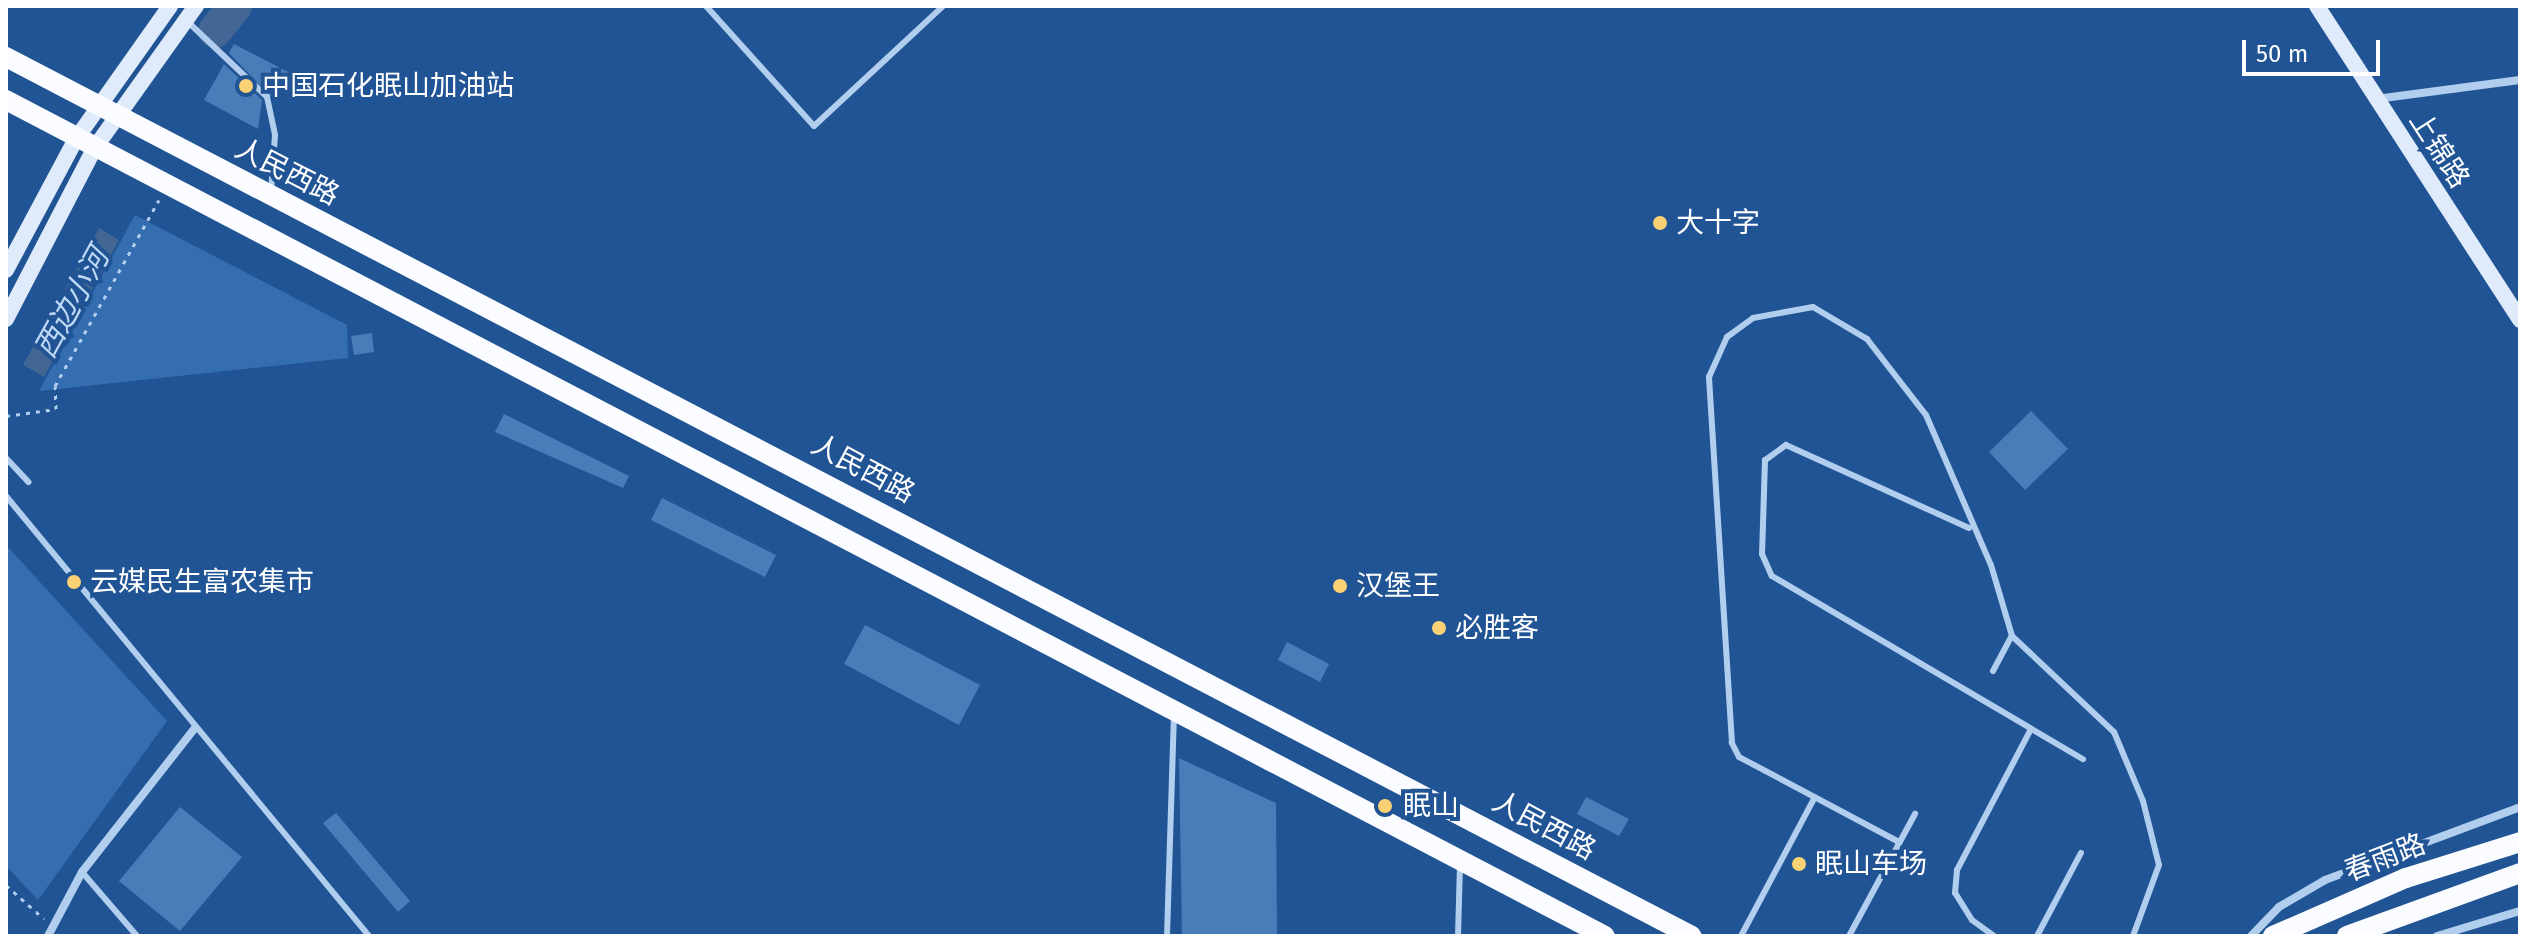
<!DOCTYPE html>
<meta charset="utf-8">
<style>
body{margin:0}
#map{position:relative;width:2526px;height:942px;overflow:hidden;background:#205494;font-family:"Fira Sans","Noto Sans SC",sans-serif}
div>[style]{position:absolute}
.green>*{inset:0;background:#346eb1}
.water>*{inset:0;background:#426795}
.river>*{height:34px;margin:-17px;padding:0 17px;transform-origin:17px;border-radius:17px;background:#426795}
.building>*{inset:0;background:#487dba}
.path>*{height:3px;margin-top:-1.5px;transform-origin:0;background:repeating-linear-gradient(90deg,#b2ceee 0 4px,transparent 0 10px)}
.lane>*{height:6px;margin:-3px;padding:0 3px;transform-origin:3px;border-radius:3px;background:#b2ceee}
.street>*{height:8px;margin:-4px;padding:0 4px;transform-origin:4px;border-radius:4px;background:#b2ceee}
.secondary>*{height:16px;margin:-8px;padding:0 8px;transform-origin:8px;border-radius:8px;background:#dfebfa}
.primary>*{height:20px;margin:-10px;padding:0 10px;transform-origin:10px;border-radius:10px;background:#fafcff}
.dots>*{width:22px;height:22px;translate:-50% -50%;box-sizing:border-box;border:4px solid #205494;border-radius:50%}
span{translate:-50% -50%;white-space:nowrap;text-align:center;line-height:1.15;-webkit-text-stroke:8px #205494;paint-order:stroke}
.poi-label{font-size:28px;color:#fff}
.left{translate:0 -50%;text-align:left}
.street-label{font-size:28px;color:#fff}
.water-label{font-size:30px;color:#bfd8f5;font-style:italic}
.frame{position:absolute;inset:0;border:8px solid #fff;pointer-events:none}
.scale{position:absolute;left:2242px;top:40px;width:138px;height:36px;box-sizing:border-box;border:4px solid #fff;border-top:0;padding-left:10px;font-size:24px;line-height:28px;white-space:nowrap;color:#fff;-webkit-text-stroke:6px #205494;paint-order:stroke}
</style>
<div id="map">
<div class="green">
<div style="clip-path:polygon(135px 215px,347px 325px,348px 358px,39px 391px)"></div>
<div style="clip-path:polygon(6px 545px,167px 721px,38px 900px,6px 866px)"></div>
</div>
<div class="water">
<div style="clip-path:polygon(99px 228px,119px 240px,44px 377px,23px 365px)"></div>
</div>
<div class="river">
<div style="left:215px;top:31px;width:32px;rotate:-51deg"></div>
</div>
<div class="building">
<div style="clip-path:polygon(234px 44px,288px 72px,274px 100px,229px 53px)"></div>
<div style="clip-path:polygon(224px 64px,262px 100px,258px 129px,204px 100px)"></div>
<div style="clip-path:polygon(372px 333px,374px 352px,354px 355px,351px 336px)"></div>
<div style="clip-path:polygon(2031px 411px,2068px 449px,2025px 490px,1989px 452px)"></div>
<div style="clip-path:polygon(504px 414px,629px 476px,623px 488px,495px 432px)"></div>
<div style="clip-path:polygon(662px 498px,776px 555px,765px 577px,651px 520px)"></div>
<div style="clip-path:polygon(865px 625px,980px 685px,959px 725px,844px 664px)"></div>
<div style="clip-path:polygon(1287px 642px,1329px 664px,1320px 682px,1278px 660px)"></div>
<div style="clip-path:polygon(1179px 758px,1276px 803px,1277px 936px,1182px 936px)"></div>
<div style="clip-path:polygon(1586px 797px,1629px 819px,1619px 836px,1577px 814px)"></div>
<div style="clip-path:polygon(180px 807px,242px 857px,180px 931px,119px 881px)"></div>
<div style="clip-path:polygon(336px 813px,410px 901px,398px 912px,323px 823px)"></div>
</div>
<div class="path">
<div style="left:6px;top:416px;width:50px;rotate:-8deg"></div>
<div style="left:56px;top:409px;width:23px;rotate:-92deg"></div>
<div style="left:55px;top:386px;width:213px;rotate:-60.8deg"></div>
<div style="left:6px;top:885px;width:51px;rotate:41.8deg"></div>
</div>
<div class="lane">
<div style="left:706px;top:6px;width:161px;rotate:48deg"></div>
<div style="left:814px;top:126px;width:175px;rotate:-42.9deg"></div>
<div style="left:188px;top:22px;width:109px;rotate:43.5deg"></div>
<div style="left:267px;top:97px;width:39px;rotate:78deg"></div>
<div style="left:275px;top:135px;width:57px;rotate:94deg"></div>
<div style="left:6px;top:458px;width:33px;rotate:47deg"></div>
<div style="left:6px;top:496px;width:570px;rotate:50.48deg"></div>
<div style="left:1969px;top:528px;width:201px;rotate:-155.6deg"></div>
<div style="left:1786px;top:445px;width:26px;rotate:144deg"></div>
<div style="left:1765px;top:460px;width:94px;rotate:91.8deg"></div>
<div style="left:1762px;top:554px;width:24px;rotate:66deg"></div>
<div style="left:1772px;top:576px;width:361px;rotate:30.5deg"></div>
<div style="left:1993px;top:671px;width:40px;rotate:-62deg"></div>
<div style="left:1899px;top:842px;width:181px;rotate:-152deg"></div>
<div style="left:1739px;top:757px;width:16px;rotate:-117deg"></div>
<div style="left:1732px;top:743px;width:367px;rotate:-93.6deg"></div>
<div style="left:1709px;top:377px;width:44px;rotate:-65.8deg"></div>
<div style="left:1727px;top:337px;width:32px;rotate:-36deg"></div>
<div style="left:1753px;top:318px;width:61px;rotate:-10.4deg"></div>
<div style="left:1813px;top:307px;width:63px;rotate:30.7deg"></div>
<div style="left:1867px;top:339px;width:96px;rotate:52.2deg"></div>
<div style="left:1926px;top:415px;width:163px;rotate:66.6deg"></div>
<div style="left:1991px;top:565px;width:74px;rotate:73.5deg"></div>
<div style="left:2012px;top:636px;width:140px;rotate:43.3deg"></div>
<div style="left:2114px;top:732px;width:75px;rotate:67.2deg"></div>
<div style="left:2143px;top:801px;width:66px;rotate:76deg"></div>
<div style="left:2159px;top:865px;width:76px;rotate:110.1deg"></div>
<div style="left:82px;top:872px;width:84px;rotate:49.3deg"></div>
<div style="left:1167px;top:936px;width:222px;rotate:-88.2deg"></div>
<div style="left:1458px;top:936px;width:71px;rotate:-88.4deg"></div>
<div style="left:1741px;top:936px;width:157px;rotate:-62deg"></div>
<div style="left:1849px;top:936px;width:139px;rotate:-61.6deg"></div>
<div style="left:1994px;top:936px;width:27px;rotate:-144deg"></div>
<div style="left:1972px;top:920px;width:32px;rotate:-122deg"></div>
<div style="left:1955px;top:893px;width:23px;rotate:-85deg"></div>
<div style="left:1957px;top:870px;width:159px;rotate:-62.3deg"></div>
<div style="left:2037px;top:936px;width:94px;rotate:-62.1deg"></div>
</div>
<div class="street">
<div style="left:2376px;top:99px;width:145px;rotate:-7.5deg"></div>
<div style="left:48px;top:936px;width:72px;rotate:-62deg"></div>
<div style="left:82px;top:872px;width:183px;rotate:-51.9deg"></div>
<div style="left:2251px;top:936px;width:40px;rotate:-46deg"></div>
<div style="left:2279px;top:907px;width:53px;rotate:-30.4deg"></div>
<div style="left:2325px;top:880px;width:208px;rotate:-20.5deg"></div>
<div style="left:2437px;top:936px;width:87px;rotate:-16.8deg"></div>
</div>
<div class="secondary">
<div style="left:2317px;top:6px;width:374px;rotate:57.1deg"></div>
<div style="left:6px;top:270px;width:149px;rotate:-61.9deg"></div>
<div style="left:76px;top:139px;width:163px;rotate:-54.7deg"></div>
<div style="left:6px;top:319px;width:191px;rotate:-62.6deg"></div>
<div style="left:94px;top:149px;width:176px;rotate:-54.5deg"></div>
</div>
<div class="primary">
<div style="left:6px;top:57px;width:1901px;rotate:27.54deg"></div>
<div style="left:6px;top:100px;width:1804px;rotate:27.6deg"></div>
<div style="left:2273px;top:936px;width:145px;rotate:-23.6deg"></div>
<div style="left:2406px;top:878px;width:120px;rotate:-17.5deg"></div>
<div style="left:2347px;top:936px;width:184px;rotate:-20deg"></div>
</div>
<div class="dots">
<div style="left:246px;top:86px;background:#fbd273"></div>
<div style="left:1660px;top:223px;background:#fbd273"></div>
<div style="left:74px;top:582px;background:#fbd273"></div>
<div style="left:1340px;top:586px;background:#fbd273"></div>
<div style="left:1439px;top:628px;background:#fbd273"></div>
<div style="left:1385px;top:806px;background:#fbd273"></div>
<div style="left:1799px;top:864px;background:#fbd273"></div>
</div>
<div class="poi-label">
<span class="left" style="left:262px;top:86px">中国石化眠山加油站</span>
<span class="left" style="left:1676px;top:223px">大十字</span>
<span class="left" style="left:90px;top:582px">云媒民生富农集市</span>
<span class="left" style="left:1356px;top:586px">汉堡王</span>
<span class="left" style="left:1455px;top:628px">必胜客</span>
<span class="left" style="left:1403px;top:806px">眠山</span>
<span class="left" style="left:1815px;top:864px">眠山车场</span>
</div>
<div class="street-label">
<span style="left:2439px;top:150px;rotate:57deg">上锦路</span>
<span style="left:287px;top:172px;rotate:27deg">人民西路</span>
<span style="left:863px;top:469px;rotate:28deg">人民西路</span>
<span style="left:1544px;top:826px;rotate:28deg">人民西路</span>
<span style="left:2385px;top:858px;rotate:-21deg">春雨路</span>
</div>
<div class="water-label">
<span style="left:72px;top:303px;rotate:-61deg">西边小河</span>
</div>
<div class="frame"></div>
<div class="scale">50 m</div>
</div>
